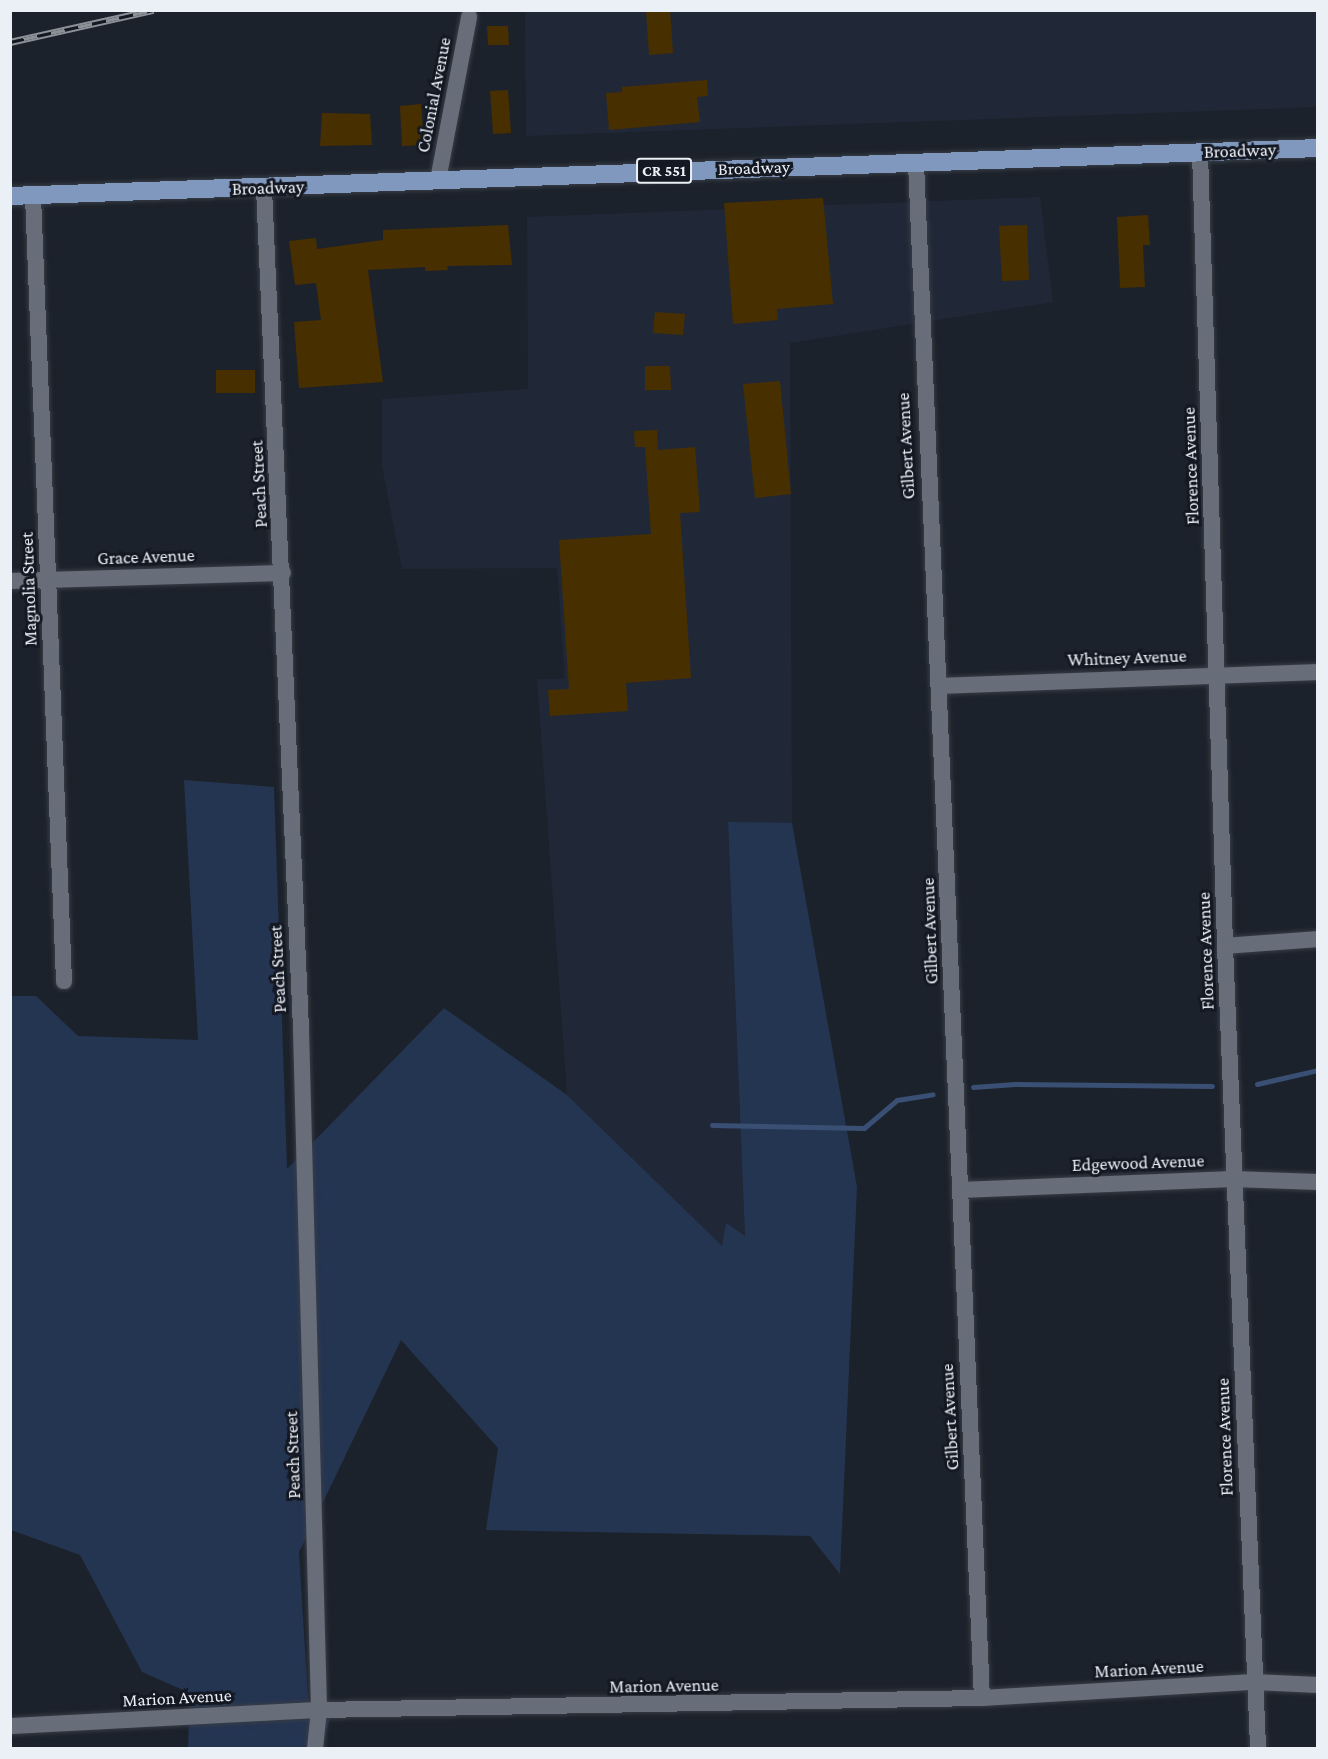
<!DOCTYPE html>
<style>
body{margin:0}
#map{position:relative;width:1328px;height:1759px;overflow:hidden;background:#1c222b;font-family:"Crimson Pro",serif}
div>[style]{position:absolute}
.built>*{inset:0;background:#202837}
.green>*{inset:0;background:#243552}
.stream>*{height:5px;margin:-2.5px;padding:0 2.5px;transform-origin:2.5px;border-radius:2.5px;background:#394f74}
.building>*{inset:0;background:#482f00}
.roads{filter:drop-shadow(0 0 2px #383d46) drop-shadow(0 0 2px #383d46)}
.street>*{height:16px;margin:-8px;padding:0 8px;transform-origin:8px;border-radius:8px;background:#676e7a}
.primary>*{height:18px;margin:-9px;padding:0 9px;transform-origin:9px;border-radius:9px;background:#8097be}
.rail>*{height:7px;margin-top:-3.5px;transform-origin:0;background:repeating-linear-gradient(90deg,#131822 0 14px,#8c9198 0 28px);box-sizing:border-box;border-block:2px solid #8c9198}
span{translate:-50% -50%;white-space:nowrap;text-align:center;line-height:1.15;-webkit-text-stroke:6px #131822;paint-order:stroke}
.shield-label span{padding:2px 4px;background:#131822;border:2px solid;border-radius:4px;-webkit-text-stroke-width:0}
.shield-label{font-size:16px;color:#ebeff6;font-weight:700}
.street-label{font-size:18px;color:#ebeff6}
.frame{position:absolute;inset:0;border:12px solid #ebeff6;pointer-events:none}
</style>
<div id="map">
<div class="built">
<div style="clip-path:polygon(525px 11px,1317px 11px,1317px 107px,526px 136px)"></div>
<div style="clip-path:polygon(1040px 197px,1053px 302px,790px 343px,792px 823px,728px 823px,745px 1237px,722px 1247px,567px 1095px,537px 679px,565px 679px,557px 568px,402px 569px,382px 466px,382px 399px,528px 389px,527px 217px)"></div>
</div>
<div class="green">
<div style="clip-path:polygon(184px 780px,274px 787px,287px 1169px,444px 1008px,567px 1095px,722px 1246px,726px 1223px,745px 1236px,728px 822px,792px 823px,857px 1187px,840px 1574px,810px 1536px,486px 1530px,498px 1448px,401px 1340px,299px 1552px,309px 1714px,330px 1716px,323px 1748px,188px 1748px,190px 1693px,142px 1672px,80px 1555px,11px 1530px,11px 996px,36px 996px,78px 1036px,198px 1040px)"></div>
</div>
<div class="stream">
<div style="left:1257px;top:1084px;width:63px;rotate:-12.9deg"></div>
<div style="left:973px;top:1087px;width:42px;rotate:-4.1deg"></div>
<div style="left:1015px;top:1084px;width:197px;rotate:0.6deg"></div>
<div style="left:712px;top:1125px;width:152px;rotate:1.1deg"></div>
<div style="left:864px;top:1128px;width:43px;rotate:-40.3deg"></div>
<div style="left:897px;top:1100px;width:36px;rotate:-9deg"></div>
</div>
<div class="building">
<div style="clip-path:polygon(646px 10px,670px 10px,673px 53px,649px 55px)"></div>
<div style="clip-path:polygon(487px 26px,508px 26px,509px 45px,488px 45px)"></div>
<div style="clip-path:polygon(707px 80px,708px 96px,697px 97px,700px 122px,609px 130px,606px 93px,622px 92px,622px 87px)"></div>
<div style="clip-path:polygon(508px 90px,511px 133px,493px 134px,490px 91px)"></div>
<div style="clip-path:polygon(421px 104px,424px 145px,402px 146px,400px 106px)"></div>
<div style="clip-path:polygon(322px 113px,370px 114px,372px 145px,320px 146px)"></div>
<div style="clip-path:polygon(823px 198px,833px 304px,777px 309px,778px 320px,733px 324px,724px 203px)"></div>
<div style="clip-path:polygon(1148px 215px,1150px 245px,1143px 245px,1145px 287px,1120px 288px,1117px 217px)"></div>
<div style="clip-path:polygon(508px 225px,512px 265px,447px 266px,448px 270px,425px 271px,425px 267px,368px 270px,383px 382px,299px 388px,294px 322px,321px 320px,316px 283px,295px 285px,289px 241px,316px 238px,317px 249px,383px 240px,383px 230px)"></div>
<div style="clip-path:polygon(1027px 225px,1029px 280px,1002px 281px,999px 226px)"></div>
<div style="clip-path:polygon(655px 312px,685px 314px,683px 335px,653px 333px)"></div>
<div style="clip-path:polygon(645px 366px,670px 366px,671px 390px,645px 390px)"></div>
<div style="clip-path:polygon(216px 370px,255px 370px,255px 393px,216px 393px)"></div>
<div style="clip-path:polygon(780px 381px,791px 494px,755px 498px,743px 384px)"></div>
<div style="clip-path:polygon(657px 430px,658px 450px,695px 447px,700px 512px,680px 513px,691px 678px,626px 683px,628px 711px,550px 716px,548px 690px,569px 689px,559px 540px,651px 534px,645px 447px,635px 447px,634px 431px)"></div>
</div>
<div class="roads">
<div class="street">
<div style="left:1200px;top:153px;width:793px;rotate:88.19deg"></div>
<div style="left:1225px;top:946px;width:803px;rotate:87.64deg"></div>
<div style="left:916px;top:163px;width:1536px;rotate:87.54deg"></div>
<div style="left:438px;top:180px;width:166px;rotate:-79.2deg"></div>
<div style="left:264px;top:188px;width:843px;rotate:87.48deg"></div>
<div style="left:301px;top:1030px;width:680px;rotate:88.48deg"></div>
<div style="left:319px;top:1710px;width:38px;rotate:96deg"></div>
<div style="left:33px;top:196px;width:786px;rotate:87.74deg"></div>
<div style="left:10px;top:581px;width:273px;rotate:-1.7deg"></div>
<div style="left:939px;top:686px;width:379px;rotate:-2.1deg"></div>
<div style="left:1225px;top:946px;width:93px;rotate:-4.3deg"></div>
<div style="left:960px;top:1190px;width:273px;rotate:-2.3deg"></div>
<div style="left:1233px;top:1179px;width:85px;rotate:2deg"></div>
<div style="left:10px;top:1726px;width:309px;rotate:-3deg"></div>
<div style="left:319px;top:1710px;width:663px;rotate:-1.04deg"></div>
<div style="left:982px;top:1698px;width:272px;rotate:-3.4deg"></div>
<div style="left:1254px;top:1682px;width:64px;rotate:2.7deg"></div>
</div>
<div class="primary">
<div style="left:10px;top:196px;width:1309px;rotate:-2.1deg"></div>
</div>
</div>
<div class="rail">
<div style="left:10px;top:42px;width:147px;rotate:-12.6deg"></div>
</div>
<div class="shield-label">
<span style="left:664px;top:171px">CR 551</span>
</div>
<div class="street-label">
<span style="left:434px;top:95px;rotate:-79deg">Colonial Avenue</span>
<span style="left:1240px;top:151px;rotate:-2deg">Broadway</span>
<span style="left:754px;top:168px;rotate:-2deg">Broadway</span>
<span style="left:268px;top:188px;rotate:-2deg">Broadway</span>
<span style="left:906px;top:446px;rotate:-93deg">Gilbert Avenue</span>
<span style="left:1191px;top:466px;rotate:-92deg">Florence Avenue</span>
<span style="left:259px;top:484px;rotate:-93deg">Peach Street</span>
<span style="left:146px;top:557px;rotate:-2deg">Grace Avenue</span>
<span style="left:29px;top:589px;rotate:-92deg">Magnolia Street</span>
<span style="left:1127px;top:658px;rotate:-2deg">Whitney Avenue</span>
<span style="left:930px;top:931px;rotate:-92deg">Gilbert Avenue</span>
<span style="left:1206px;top:951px;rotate:-92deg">Florence Avenue</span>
<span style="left:278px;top:969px;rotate:-93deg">Peach Street</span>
<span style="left:1138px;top:1163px;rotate:-2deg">Edgewood Avenue</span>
<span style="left:950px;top:1417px;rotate:-93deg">Gilbert Avenue</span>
<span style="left:1225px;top:1437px;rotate:-92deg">Florence Avenue</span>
<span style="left:293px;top:1455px;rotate:-92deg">Peach Street</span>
<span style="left:1149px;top:1669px;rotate:-3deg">Marion Avenue</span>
<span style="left:664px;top:1686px;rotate:-1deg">Marion Avenue</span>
<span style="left:177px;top:1698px;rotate:-3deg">Marion Avenue</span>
</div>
<div class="frame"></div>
</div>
